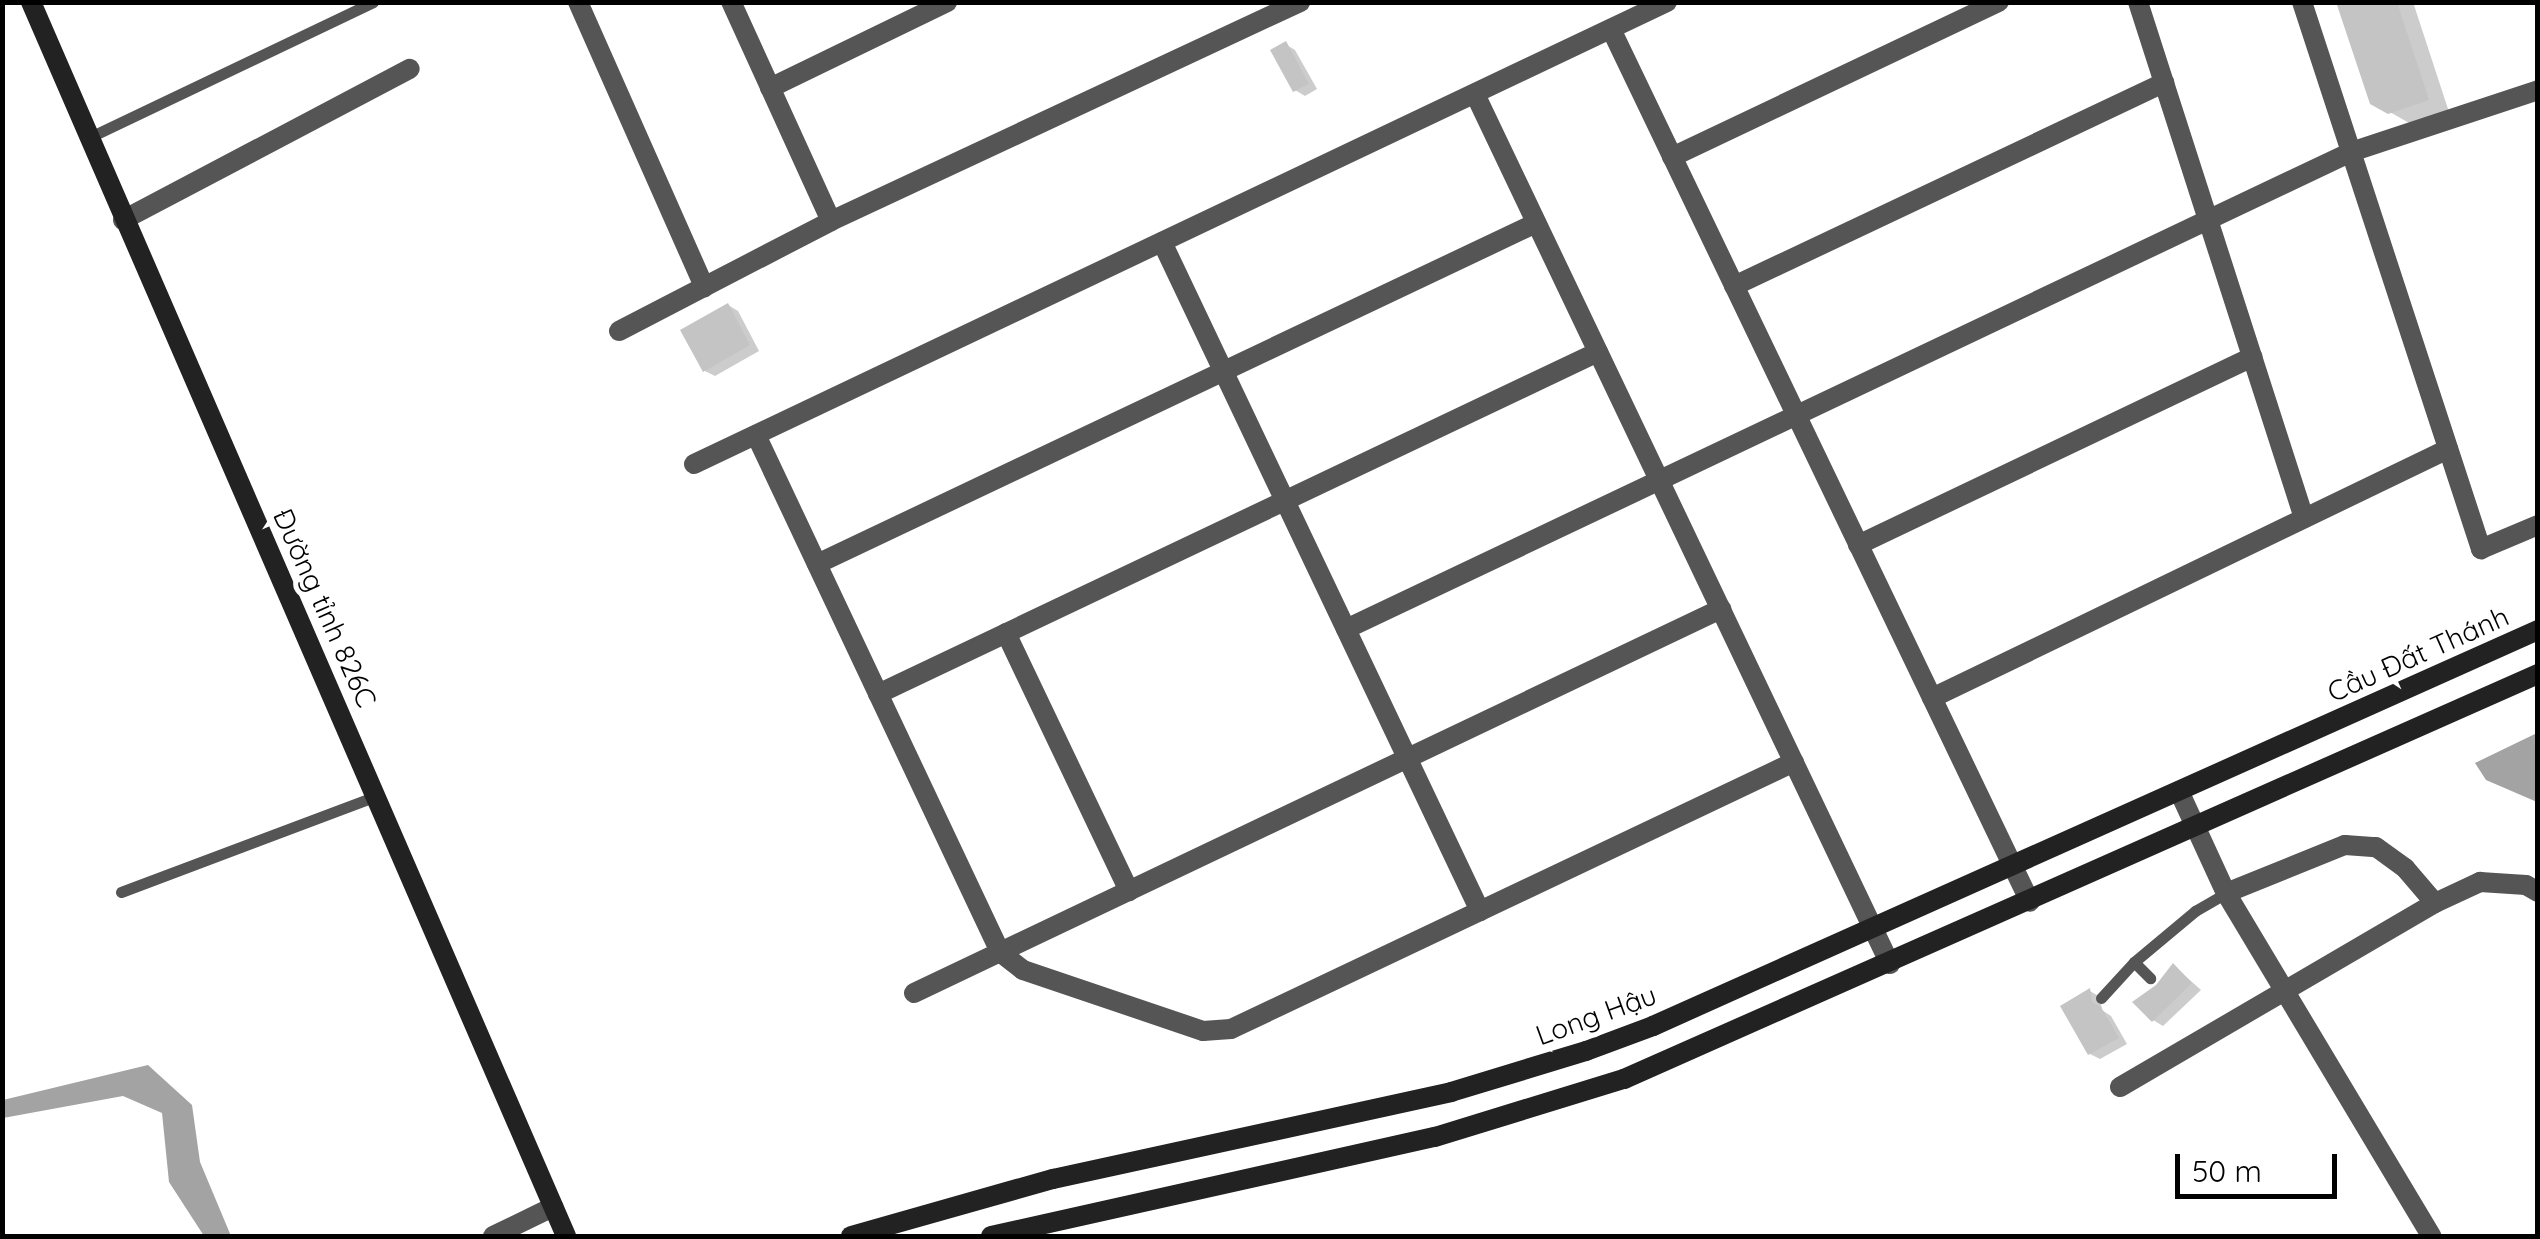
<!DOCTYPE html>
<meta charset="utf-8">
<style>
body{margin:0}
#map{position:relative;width:2540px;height:1239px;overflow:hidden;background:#fff;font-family:Quicksand,sans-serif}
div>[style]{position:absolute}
.water>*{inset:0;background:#a3a3a3}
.shadow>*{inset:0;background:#0003}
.building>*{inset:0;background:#c4c4c4}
.lane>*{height:11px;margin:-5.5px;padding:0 5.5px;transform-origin:5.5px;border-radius:5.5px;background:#555}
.street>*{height:20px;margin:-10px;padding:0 10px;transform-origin:10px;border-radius:10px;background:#555}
.secondary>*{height:20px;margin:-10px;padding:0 10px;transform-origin:10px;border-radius:10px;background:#222}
span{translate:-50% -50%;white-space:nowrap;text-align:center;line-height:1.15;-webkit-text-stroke:10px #fff;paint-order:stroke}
.street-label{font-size:28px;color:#000}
.frame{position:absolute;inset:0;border:5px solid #000;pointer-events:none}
.scale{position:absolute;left:2175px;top:1154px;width:162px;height:45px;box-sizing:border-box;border:5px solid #000;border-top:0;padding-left:12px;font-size:30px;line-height:35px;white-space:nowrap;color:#000;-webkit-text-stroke:8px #fff;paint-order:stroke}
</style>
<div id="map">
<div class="water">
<div style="clip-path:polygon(2537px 733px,2537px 802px,2486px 780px,2475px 763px)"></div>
<div style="clip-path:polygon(148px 1065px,192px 1105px,200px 1162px,231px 1236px,204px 1236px,169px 1182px,162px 1113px,123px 1096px,3px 1118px,3px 1100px)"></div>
</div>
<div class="shadow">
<div style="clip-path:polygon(2339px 2px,2413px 2px,2449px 112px,2411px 124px,2372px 102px)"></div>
<div style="clip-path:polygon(1285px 44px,1295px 50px,1317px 89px,1305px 96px,1295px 90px)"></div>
<div style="clip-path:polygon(728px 305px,738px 311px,759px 351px,715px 376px,705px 371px)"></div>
<div style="clip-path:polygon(2174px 966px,2201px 990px,2163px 1026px,2153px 1020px,2158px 987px)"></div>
<div style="clip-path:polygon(2090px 991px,2100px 997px,2102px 1010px,2111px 1016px,2127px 1044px,2100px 1059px,2090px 1054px,2063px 1006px)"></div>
</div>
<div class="building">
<div style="clip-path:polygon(2336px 2px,2397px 2px,2429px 100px,2388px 114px,2370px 104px)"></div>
<div style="clip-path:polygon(1286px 41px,1309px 84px,1293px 92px,1270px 50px)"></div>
<div style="clip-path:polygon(728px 303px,750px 345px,703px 372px,680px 330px)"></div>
<div style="clip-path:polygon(2173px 963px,2192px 983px,2152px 1022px,2132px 1002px,2156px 985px)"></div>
<div style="clip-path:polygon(2090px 988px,2092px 1002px,2101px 1007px,2119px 1038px,2088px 1055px,2060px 1006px)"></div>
</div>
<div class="lane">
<div style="left:88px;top:138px;width:316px;rotate:-25.5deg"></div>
<div style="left:121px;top:892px;width:273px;rotate:-20.6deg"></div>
<div style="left:2134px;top:962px;width:23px;rotate:45deg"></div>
<div style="left:2101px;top:998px;width:49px;rotate:-47.5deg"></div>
<div style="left:2134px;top:962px;width:80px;rotate:-39.9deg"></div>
<div style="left:2195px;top:911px;width:36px;rotate:-30deg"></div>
</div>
<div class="street">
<div style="left:578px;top:2px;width:312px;rotate:66.1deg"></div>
<div style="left:2138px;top:2px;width:542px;rotate:72.17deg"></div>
<div style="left:2302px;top:2px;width:576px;rotate:71.88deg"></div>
<div style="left:2481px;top:549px;width:62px;rotate:-22.8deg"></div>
<div style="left:1611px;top:29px;width:968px;rotate:64.36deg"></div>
<div style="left:770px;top:88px;width:197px;rotate:-25.9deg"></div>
<div style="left:1475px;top:94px;width:964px;rotate:64.5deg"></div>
<div style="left:1672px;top:157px;width:362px;rotate:-25.4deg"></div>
<div style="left:123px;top:220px;width:324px;rotate:-27.8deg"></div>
<div style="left:831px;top:221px;width:518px;rotate:-25.03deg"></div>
<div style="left:1162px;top:242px;width:741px;rotate:64.58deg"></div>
<div style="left:1734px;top:286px;width:476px;rotate:-25.3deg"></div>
<div style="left:619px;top:331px;width:239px;rotate:-27.4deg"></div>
<div style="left:831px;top:221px;width:241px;rotate:-114.5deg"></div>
<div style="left:756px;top:435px;width:572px;rotate:64.73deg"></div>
<div style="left:1000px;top:952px;width:29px;rotate:38deg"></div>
<div style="left:1023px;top:970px;width:190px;rotate:18.7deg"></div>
<div style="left:1203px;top:1031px;width:28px;rotate:-4deg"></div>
<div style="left:1231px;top:1029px;width:623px;rotate:-25.37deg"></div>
<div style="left:694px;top:464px;width:1077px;rotate:-25.4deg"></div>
<div style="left:1858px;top:545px;width:437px;rotate:-25.5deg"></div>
<div style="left:817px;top:564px;width:796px;rotate:-25.37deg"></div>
<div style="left:1346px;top:629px;width:1112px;rotate:-25.39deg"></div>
<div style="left:2351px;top:152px;width:197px;rotate:-18.3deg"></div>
<div style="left:1006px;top:633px;width:286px;rotate:64.5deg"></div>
<div style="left:878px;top:694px;width:797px;rotate:-25.41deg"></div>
<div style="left:1932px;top:698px;width:573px;rotate:-25.76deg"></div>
<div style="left:2179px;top:791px;width:112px;rotate:65.3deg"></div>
<div style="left:2226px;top:893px;width:400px;rotate:59.1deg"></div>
<div style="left:2226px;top:893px;width:128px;rotate:-22deg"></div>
<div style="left:2345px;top:845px;width:31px;rotate:4deg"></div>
<div style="left:2376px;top:847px;width:36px;rotate:36deg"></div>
<div style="left:2405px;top:868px;width:46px;rotate:49.4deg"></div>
<div style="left:2435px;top:903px;width:50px;rotate:-25deg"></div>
<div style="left:2480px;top:882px;width:46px;rotate:3.7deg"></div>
<div style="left:2526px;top:885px;width:14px;rotate:30deg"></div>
<div style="left:914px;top:993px;width:894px;rotate:-25.45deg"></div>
<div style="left:2120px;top:1087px;width:365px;rotate:-30.3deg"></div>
<div style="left:493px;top:1236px;width:67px;rotate:-25.8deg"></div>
</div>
<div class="secondary">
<div style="left:31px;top:2px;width:1345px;rotate:66.56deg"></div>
<div style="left:851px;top:1236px;width:210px;rotate:-15.8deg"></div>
<div style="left:1053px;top:1179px;width:407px;rotate:-12.3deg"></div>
<div style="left:1451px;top:1092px;width:141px;rotate:-16.9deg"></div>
<div style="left:1586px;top:1051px;width:72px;rotate:-20.5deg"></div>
<div style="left:1653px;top:1026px;width:970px;rotate:-24.11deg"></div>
<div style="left:991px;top:1236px;width:455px;rotate:-12.6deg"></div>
<div style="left:1435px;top:1137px;width:198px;rotate:-17.1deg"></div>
<div style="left:1624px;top:1079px;width:1000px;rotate:-23.9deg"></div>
</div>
<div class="street-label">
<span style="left:325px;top:608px;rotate:66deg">Đường tỉnh 826C</span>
<span style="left:2418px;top:654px;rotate:-24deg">Cầu Đất Thánh</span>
<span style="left:1596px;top:1015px;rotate:-20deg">Long Hậu</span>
</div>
<div class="frame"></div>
<div class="scale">50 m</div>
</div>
